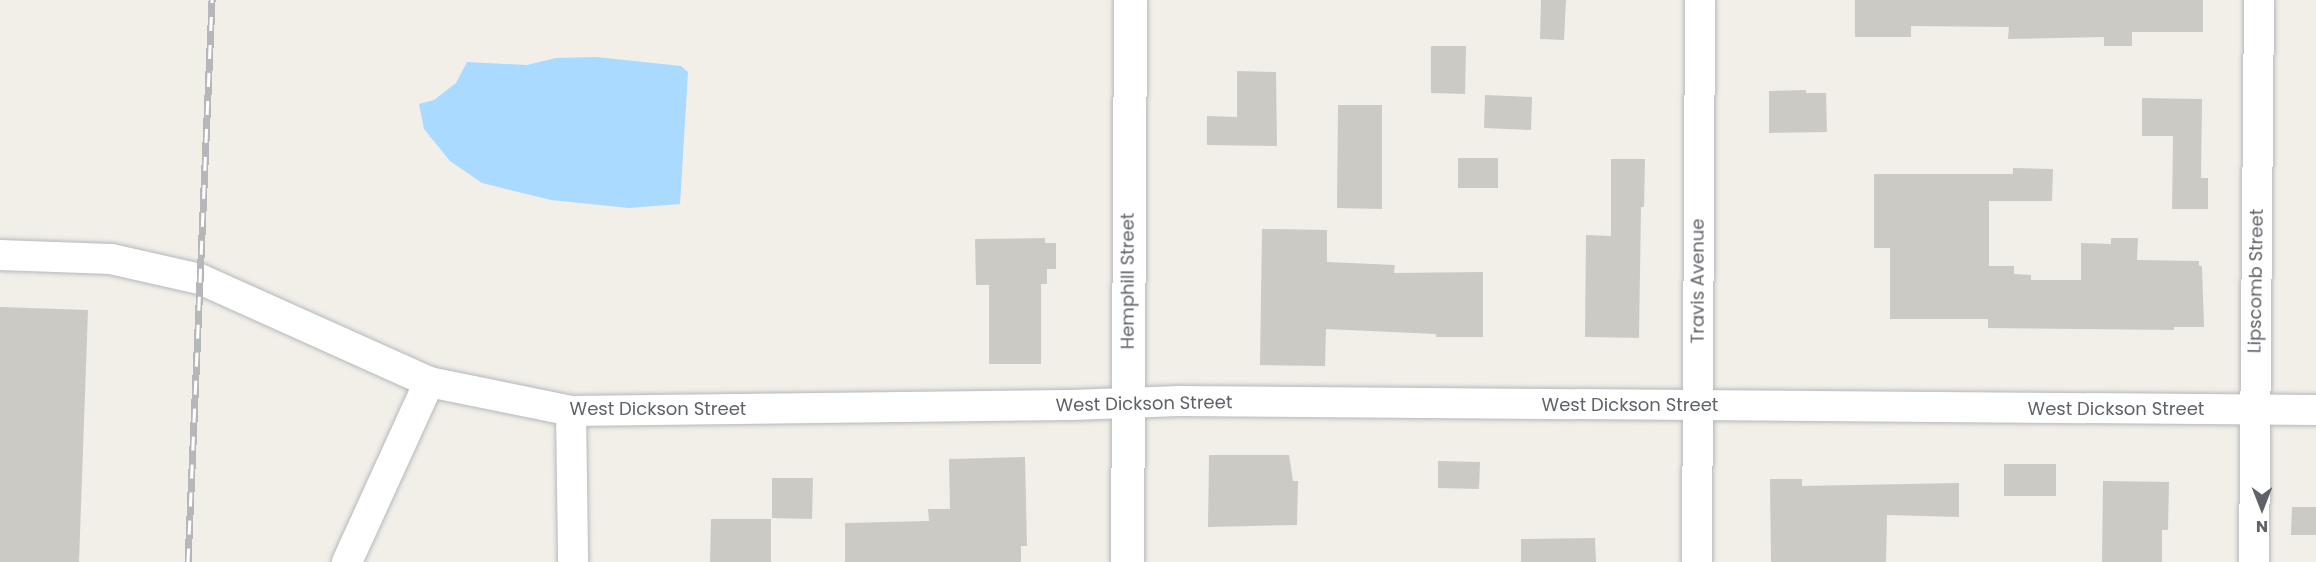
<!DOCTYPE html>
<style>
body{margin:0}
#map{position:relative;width:2316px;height:562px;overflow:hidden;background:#f1efe8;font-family:Poppins,sans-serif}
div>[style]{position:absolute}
.water>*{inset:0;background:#aadaff}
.building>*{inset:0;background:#cccac5}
.roads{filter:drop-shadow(0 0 2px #b5b8bc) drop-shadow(0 0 2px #b5b8bc)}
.street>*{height:30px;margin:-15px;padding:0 15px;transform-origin:15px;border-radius:15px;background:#fff}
.secondary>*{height:33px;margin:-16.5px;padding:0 16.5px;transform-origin:16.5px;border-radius:16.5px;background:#fff}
.rail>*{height:7px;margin-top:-3.5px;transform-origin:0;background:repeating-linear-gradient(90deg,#fff 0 14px,#b6b7b8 0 28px);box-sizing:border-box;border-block:2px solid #b6b7b8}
span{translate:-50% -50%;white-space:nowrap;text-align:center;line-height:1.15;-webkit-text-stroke:4.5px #fff;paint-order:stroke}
.street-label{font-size:18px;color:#5f6368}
.north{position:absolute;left:2232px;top:478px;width:60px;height:60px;-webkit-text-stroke:4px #fff;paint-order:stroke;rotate:180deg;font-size:16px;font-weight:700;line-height:24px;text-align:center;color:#5f6368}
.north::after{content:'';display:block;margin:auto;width:21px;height:27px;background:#5f6368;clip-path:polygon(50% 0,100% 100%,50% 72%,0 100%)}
</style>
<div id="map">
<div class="water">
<div style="clip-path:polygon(596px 57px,681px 66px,688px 72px,680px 204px,629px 208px,551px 200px,482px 183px,450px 161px,424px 129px,419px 104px,434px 100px,456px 83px,467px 62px,527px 65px,556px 58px)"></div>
</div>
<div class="building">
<div style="clip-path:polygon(1541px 0,1566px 0,1564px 40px,1540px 39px)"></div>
<div style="clip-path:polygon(1855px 0,2203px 0,2203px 32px,2132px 32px,2132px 46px,2104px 46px,2104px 37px,2008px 39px,2009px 27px,1911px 26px,1911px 37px,1855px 37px)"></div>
<div style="clip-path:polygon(1431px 46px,1466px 46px,1465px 94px,1431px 93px)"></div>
<div style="clip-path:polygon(1237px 71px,1276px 72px,1277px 146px,1207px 145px,1207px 116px,1237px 117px)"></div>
<div style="clip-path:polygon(1806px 90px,1806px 93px,1826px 93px,1827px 132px,1769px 133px,1769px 91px)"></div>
<div style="clip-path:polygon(1485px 95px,1532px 97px,1531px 130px,1484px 128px)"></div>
<div style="clip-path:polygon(2142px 98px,2202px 99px,2201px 178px,2208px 178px,2208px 209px,2172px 209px,2173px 136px,2142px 136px)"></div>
<div style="clip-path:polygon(1338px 105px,1382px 105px,1382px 209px,1337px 208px)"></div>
<div style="clip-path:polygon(1458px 158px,1498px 158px,1498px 188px,1458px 188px)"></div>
<div style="clip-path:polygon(1611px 159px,1645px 159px,1644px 207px,1641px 207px,1639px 338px,1585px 337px,1586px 235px,1611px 236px)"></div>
<div style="clip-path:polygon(2013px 168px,2053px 169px,2052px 201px,1989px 201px,1989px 266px,2014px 266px,2014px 274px,2031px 275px,2031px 280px,2081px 280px,2081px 243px,2111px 244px,2111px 238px,2138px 238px,2137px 260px,2199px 261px,2199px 266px,2202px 266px,2204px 327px,2174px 327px,2174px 330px,1988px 328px,1988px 319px,1890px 319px,1890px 248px,1874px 248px,1874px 174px,2013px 174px)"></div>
<div style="clip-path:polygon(1262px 229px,1327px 230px,1327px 262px,1395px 265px,1394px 273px,1483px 272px,1483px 337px,1436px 337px,1436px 334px,1326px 329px,1325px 366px,1260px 365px)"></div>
<div style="clip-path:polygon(1045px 238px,1045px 243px,1056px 243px,1056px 269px,1047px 269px,1047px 284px,1041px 284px,1041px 364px,989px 364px,989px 285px,976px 285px,975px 239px)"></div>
<div style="clip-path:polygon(0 307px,88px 310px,79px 562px,0 562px)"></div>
<div style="clip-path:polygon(1209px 455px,1289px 455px,1293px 481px,1298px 481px,1297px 525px,1208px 527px)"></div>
<div style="clip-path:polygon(1025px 457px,1027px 546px,1021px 546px,1021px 562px,845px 562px,845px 523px,929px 521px,928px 509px,950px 509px,949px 459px)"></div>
<div style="clip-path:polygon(1438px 461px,1480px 462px,1479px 489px,1438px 488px)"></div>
<div style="clip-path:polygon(2004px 464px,2056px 464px,2056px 496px,2004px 496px)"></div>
<div style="clip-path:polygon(772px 478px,813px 478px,812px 519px,772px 518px)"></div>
<div style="clip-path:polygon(1770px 479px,1802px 479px,1802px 486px,1959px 483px,1959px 517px,1887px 515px,1886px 562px,1771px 562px)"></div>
<div style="clip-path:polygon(2103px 481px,2169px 482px,2168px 530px,2162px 530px,2162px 562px,2102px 562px)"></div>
<div style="clip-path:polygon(2292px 507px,2316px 507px,2316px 535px,2291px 535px)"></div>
<div style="clip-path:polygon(711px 519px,771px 519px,771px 562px,710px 562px)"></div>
<div style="clip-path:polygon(1595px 538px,1596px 562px,1521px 562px,1521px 539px)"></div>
</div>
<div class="roads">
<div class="street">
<div style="left:0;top:255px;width:111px;rotate:2.1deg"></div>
<div style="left:111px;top:259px;width:91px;rotate:12.7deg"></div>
<div style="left:200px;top:279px;width:251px;rotate:24.2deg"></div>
<div style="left:429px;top:382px;width:145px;rotate:11.5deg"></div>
<div style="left:571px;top:411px;width:501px;rotate:-0.69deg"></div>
<div style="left:1072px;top:405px;width:107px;rotate:-2.1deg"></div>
<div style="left:1179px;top:401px;width:1137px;rotate:0.45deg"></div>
<div style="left:571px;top:411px;width:151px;rotate:89.2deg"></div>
<div style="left:347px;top:562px;width:198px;rotate:-65.5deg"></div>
<div style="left:1697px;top:562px;width:562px;rotate:-89.69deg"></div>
<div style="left:2254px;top:562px;width:562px;rotate:-89.49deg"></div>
</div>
<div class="secondary">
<div style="left:1127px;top:562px;width:562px;rotate:-89.69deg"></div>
</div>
</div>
<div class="rail">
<div style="left:188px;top:562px;width:563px;rotate:-87.55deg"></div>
</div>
<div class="street-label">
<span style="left:1128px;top:281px;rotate:-90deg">Hemphill Street</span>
<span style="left:1698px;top:281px;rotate:-90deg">Travis Avenue</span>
<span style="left:2256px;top:281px;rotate:-89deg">Lipscomb Street</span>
<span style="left:1144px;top:404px;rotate:-1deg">West Dickson Street</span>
<span style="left:1630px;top:405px">West Dickson Street</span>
<span style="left:658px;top:409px">West Dickson Street</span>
<span style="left:2116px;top:409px">West Dickson Street</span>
</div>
<div class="north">N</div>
</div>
